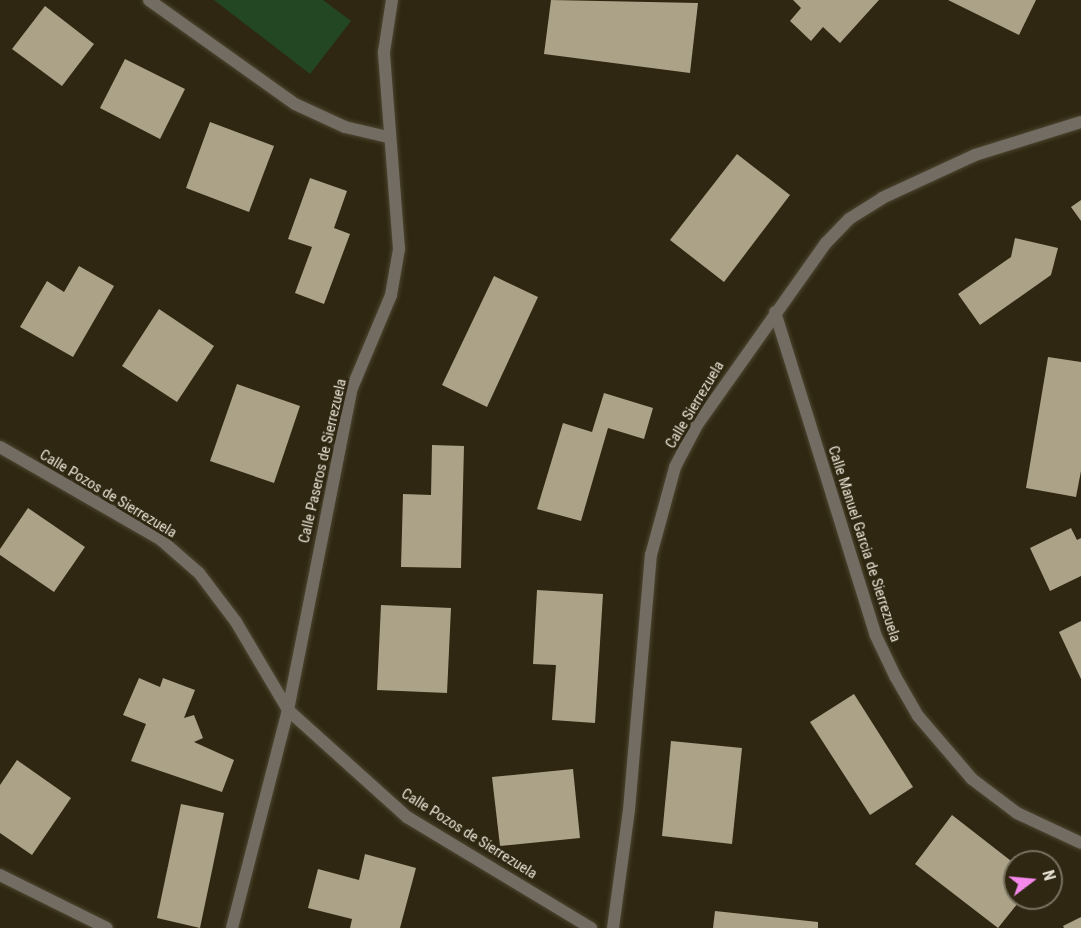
<!DOCTYPE html>
<style>
body{margin:0}
#map{position:relative;width:1081px;height:928px;overflow:hidden;background:#2f2711;font-family:"Roboto Condensed",sans-serif}
div>[style]{position:absolute}
.green>*{inset:0;background:#234722}
.building>*{inset:0;background:#aba288}
.roads{filter:drop-shadow(0 0 2px #4c4530) drop-shadow(0 0 2px #4c4530)}
.street>*{height:12px;margin:-6px;padding:0 6px;transform-origin:6px;border-radius:6px;background:#736c62}
span{translate:-50% -50%;white-space:nowrap;text-align:center;line-height:1.15;-webkit-text-stroke:6px #2f2711;paint-order:stroke}
.street-label{font-size:15px;color:#e6e1d3}
.north{position:absolute;left:1003px;top:850px;width:60px;height:60px;box-sizing:border-box;background:#2f2711;border:2px solid #78715f;border-radius:50%;rotate:74deg;font-size:16px;font-weight:700;line-height:24px;text-align:center;color:#e6e1d3}
.north::after{content:'';display:block;margin:auto;width:21px;height:27px;background:#f688ec;clip-path:polygon(50% 0,100% 100%,50% 72%,0 100%)}
</style>
<div id="map">
<div class="green">
<div style="clip-path:polygon(214px 0,323px 0,351px 21px,310px 74px)"></div>
</div>
<div class="building">
<div style="clip-path:polygon(551px 0,698px 3px,690px 73px,544px 54px)"></div>
<div style="clip-path:polygon(793px 0,879px 0,840px 43px,823px 27px,811px 41px,790px 21px,801px 8px)"></div>
<div style="clip-path:polygon(948px 0,1036px 0,1019px 35px)"></div>
<div style="clip-path:polygon(45px 6px,94px 44px,62px 86px,12px 49px)"></div>
<div style="clip-path:polygon(125px 59px,185px 89px,160px 139px,100px 108px)"></div>
<div style="clip-path:polygon(210px 122px,274px 146px,249px 212px,186px 188px)"></div>
<div style="clip-path:polygon(737px 154px,790px 195px,724px 282px,670px 240px)"></div>
<div style="clip-path:polygon(310px 178px,347px 191px,334px 228px,350px 234px,324px 304px,295px 293px,312px 247px,288px 239px)"></div>
<div style="clip-path:polygon(1081px 200px,1081px 221px,1071px 207px)"></div>
<div style="clip-path:polygon(1015px 238px,1058px 248px,1051px 275px,980px 325px,958px 294px,1011px 257px)"></div>
<div style="clip-path:polygon(79px 266px,114px 286px,73px 357px,20px 327px,47px 281px,64px 292px)"></div>
<div style="clip-path:polygon(494px 276px,538px 297px,487px 407px,442px 385px)"></div>
<div style="clip-path:polygon(159px 309px,214px 346px,177px 402px,122px 366px)"></div>
<div style="clip-path:polygon(1048px 357px,1081px 362px,1081px 471px,1076px 497px,1026px 488px)"></div>
<div style="clip-path:polygon(237px 384px,300px 406px,274px 483px,210px 461px)"></div>
<div style="clip-path:polygon(604px 393px,653px 408px,644px 439px,608px 428px,581px 521px,537px 509px,563px 423px,592px 432px)"></div>
<div style="clip-path:polygon(432px 445px,464px 446px,461px 568px,401px 567px,403px 494px,431px 495px)"></div>
<div style="clip-path:polygon(28px 508px,85px 547px,54px 592px,0 555px,0 549px)"></div>
<div style="clip-path:polygon(1071px 528px,1077px 540px,1081px 538px,1081px 576px,1050px 591px,1030px 548px)"></div>
<div style="clip-path:polygon(537px 590px,603px 594px,595px 723px,552px 720px,556px 665px,533px 664px)"></div>
<div style="clip-path:polygon(381px 605px,451px 608px,447px 693px,377px 690px)"></div>
<div style="clip-path:polygon(1081px 621px,1081px 679px,1059px 632px)"></div>
<div style="clip-path:polygon(139px 678px,160px 687px,163px 678px,195px 690px,184px 718px,194px 715px,203px 738px,194px 742px,234px 760px,222px 792px,131px 761px,146px 724px,123px 715px)"></div>
<div style="clip-path:polygon(854px 694px,913px 787px,870px 815px,810px 722px)"></div>
<div style="clip-path:polygon(671px 741px,742px 748px,732px 844px,662px 836px)"></div>
<div style="clip-path:polygon(17px 760px,71px 798px,32px 855px,0 833px,0 785px)"></div>
<div style="clip-path:polygon(573px 769px,580px 838px,500px 846px,492px 777px)"></div>
<div style="clip-path:polygon(181px 804px,224px 813px,200px 928px,157px 918px)"></div>
<div style="clip-path:polygon(952px 815px,1015px 864px,1015px 898px,1022px 898px,998px 928px,915px 864px)"></div>
<div style="clip-path:polygon(365px 854px,416px 868px,400px 928px,350px 928px,352px 919px,308px 908px,318px 869px,359px 880px)"></div>
<div style="clip-path:polygon(715px 911px,818px 922px,818px 928px,713px 928px)"></div>
<div style="clip-path:polygon(1081px 917px,1081px 928px,1064px 928px,1063px 926px)"></div>
</div>
<div class="roads">
<div class="street">
<div style="left:149px;top:0;width:179px;rotate:35.5deg"></div>
<div style="left:295px;top:104px;width:55px;rotate:24.7deg"></div>
<div style="left:345px;top:127px;width:44px;rotate:13.1deg"></div>
<div style="left:775px;top:312px;width:337px;rotate:72.7deg"></div>
<div style="left:875px;top:634px;width:47px;rotate:64.5deg"></div>
<div style="left:895px;top:676px;width:46px;rotate:60.1deg"></div>
<div style="left:918px;top:716px;width:83px;rotate:49.4deg"></div>
<div style="left:972px;top:779px;width:56px;rotate:37.1deg"></div>
<div style="left:1017px;top:813px;width:71px;rotate:25.1deg"></div>
<div style="left:0;top:447px;width:185px;rotate:29.9deg"></div>
<div style="left:160px;top:539px;width:52px;rotate:41.1deg"></div>
<div style="left:199px;top:573px;width:61px;rotate:52.9deg"></div>
<div style="left:236px;top:622px;width:102px;rotate:59.4deg"></div>
<div style="left:288px;top:710px;width:160px;rotate:42deg"></div>
<div style="left:407px;top:817px;width:215px;rotate:31.1deg"></div>
<div style="left:0;top:875px;width:119px;rotate:26.4deg"></div>
<div style="left:232px;top:928px;width:225px;rotate:-75.6deg"></div>
<div style="left:288px;top:710px;width:328px;rotate:-78.8deg"></div>
<div style="left:352px;top:388px;width:101px;rotate:-67.2deg"></div>
<div style="left:391px;top:295px;width:47px;rotate:-80.1deg"></div>
<div style="left:399px;top:249px;width:198px;rotate:-94.4deg"></div>
<div style="left:384px;top:52px;width:53px;rotate:-81.3deg"></div>
<div style="left:613px;top:928px;width:119px;rotate:-82.3deg"></div>
<div style="left:629px;top:810px;width:256px;rotate:-85.1deg"></div>
<div style="left:651px;top:555px;width:91px;rotate:-74.7deg"></div>
<div style="left:675px;top:467px;width:47px;rotate:-62.4deg"></div>
<div style="left:697px;top:425px;width:223px;rotate:-54.7deg"></div>
<div style="left:826px;top:243px;width:33px;rotate:-46deg"></div>
<div style="left:849px;top:219px;width:39px;rotate:-32deg"></div>
<div style="left:882px;top:198px;width:102px;rotate:-24.8deg"></div>
<div style="left:975px;top:155px;width:111px;rotate:-17.3deg"></div>
</div>
</div>
<div class="street-label">
<span style="left:695px;top:405px;rotate:-59deg">Calle Sierrezuela</span>
<span style="left:323px;top:461px;rotate:-77deg">Calle Paseros de Sierrezuela</span>
<span style="left:108px;top:494px;rotate:31deg">Calle Pozos de Sierrezuela</span>
<span style="left:864px;top:544px;rotate:72deg">Calle Manuel Garcia de Sierrezuela</span>
<span style="left:469px;top:834px;rotate:32deg">Calle Pozos de Sierrezuela</span>
</div>
<div class="north">N</div>
</div>
